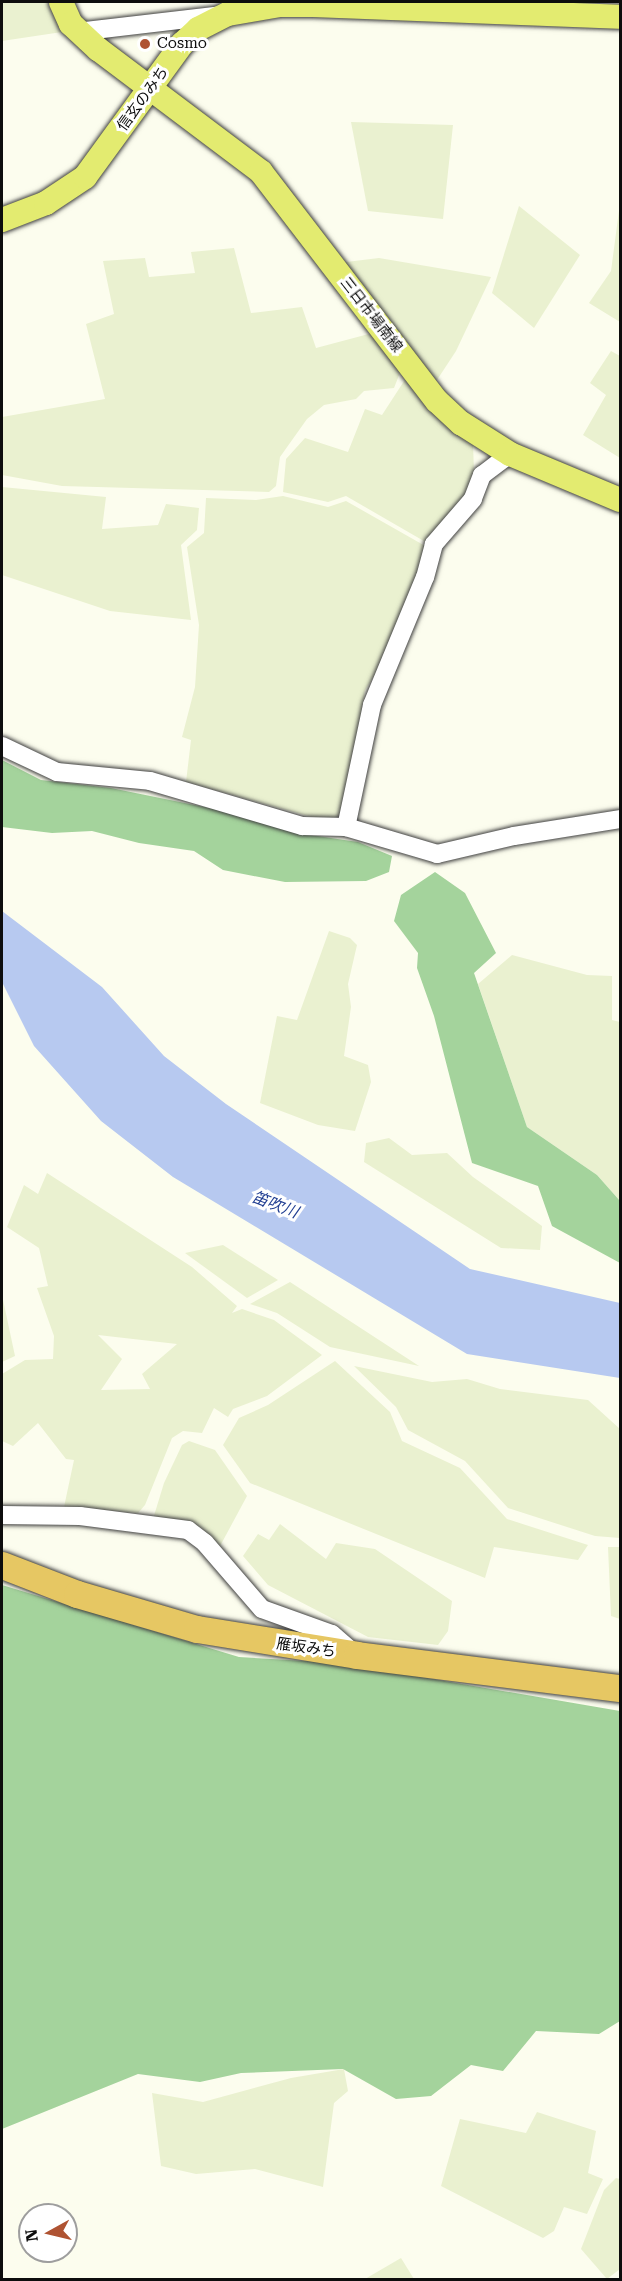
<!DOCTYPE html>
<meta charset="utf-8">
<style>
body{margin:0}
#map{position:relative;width:622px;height:2281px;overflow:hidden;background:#fcfdee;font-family:"Roboto Serif","Noto Sans JP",serif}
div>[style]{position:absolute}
.farmland>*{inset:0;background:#eaf1d0}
.forest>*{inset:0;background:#a4d39c}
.water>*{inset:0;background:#b7c9f0}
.roads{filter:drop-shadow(0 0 2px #404040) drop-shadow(0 0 2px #404040)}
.minor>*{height:18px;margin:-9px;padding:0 9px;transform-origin:9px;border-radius:9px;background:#fff}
.major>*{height:24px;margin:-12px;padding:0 12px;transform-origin:12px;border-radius:12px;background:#e3eb70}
.highway>*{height:27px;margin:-13.5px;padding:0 13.5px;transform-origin:13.5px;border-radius:13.5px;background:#e6c763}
.dots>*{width:16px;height:16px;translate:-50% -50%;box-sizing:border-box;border:3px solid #fff;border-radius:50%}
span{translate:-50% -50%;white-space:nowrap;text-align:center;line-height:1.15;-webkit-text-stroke:6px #fff;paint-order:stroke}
.poi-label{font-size:15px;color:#0d0d0d}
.left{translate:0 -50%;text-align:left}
.street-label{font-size:15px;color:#0d0d0d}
.water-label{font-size:16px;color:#223f92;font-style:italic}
.frame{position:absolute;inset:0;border:3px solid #0d0d0d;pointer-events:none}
.north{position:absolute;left:18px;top:2203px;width:60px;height:60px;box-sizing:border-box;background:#fff;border:2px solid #9e9e9e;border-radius:50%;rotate:262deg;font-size:16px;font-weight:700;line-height:24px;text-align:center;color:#0d0d0d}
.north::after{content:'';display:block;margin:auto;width:21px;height:27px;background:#af5332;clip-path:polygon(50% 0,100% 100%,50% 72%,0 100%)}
</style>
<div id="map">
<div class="farmland">
<div style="clip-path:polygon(2px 2px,47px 2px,62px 32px,2px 41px)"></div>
<div style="clip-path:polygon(351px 122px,453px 125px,443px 219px,368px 211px)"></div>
<div style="clip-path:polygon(620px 203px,620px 322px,589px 303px,611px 271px)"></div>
<div style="clip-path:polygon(519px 206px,580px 255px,534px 328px,492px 293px)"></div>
<div style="clip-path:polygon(234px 248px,251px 313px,302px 307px,316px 348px,380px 331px,403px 365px,394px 388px,364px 391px,356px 399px,324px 405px,307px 419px,280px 457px,276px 486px,269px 492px,62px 486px,2px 475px,2px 417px,105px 399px,86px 324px,114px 314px,103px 261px,145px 258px,149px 277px,195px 273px,191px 252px)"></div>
<div style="clip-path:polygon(379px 258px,491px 277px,456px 351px,435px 383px,338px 263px)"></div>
<div style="clip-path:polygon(611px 351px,620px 356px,620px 458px,583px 435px,606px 395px,590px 383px)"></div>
<div style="clip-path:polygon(408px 375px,473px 441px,474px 474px,470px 494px,429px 544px,346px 496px,328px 502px,283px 492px,286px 459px,305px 438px,348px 452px,365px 409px,382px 415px)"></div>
<div style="clip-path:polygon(2px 487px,106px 497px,102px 529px,158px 525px,166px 504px,199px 508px,197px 530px,181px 545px,191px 620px,110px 611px,2px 575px)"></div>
<div style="clip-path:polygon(283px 496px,328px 507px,346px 501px,427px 547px,383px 663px,365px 690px,346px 810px,330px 822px,186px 782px,191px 740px,182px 737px,195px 687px,199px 625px,187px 547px,204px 533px,206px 498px,256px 500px)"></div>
<div style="clip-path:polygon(329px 931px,350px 938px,357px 945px,348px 984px,351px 1007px,344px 1056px,368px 1065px,371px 1082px,355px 1131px,318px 1125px,260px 1103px,277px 1016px,297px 1020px)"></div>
<div style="clip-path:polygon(512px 955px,587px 975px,612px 976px,612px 1020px,620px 1022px,620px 1201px,597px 1175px,527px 1127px,478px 984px)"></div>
<div style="clip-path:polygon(389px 1138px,412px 1155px,447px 1153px,473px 1177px,542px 1226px,540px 1250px,501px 1248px,364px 1162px,366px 1143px)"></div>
<div style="clip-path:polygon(evenodd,47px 1173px,192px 1267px,237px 1306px,232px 1313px,242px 1309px,274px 1320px,322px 1355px,267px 1396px,233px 1409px,228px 1417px,214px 1408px,202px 1433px,183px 1431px,172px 1438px,145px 1505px,138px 1513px,64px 1507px,74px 1460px,66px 1459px,38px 1423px,13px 1446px,2px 1441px,2px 1374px,25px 1360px,53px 1359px,54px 1336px,37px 1288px,48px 1286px,39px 1248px,7px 1227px,24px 1185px,38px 1194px,47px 1173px,98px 1335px,177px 1344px,142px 1374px,150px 1389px,101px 1390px,122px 1359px,98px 1335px)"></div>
<div style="clip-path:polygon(223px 1245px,278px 1280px,247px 1298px,185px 1253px)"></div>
<div style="clip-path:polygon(290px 1282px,419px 1366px,330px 1347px,277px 1313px,250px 1304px)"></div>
<div style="clip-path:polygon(2px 1295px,15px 1356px,2px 1362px)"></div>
<div style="clip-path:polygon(335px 1361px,390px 1412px,402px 1441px,460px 1468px,507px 1519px,588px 1545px,578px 1560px,494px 1547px,485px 1578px,250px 1483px,223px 1445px,239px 1418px,268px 1405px)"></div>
<div style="clip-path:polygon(354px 1366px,432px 1382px,467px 1379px,500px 1389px,588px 1400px,620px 1429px,620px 1538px,595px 1536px,508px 1508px,465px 1461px,408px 1430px,396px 1407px)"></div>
<div style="clip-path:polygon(189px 1441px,215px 1450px,247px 1496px,219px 1548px,153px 1519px,164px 1483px,182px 1445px)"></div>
<div style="clip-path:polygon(280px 1524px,326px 1559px,336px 1543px,375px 1549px,452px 1601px,448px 1631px,438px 1645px,368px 1637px,268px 1585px,243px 1556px,258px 1534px,269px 1540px)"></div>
<div style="clip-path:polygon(608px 1547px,620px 1547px,620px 1619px,611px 1616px)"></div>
<div style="clip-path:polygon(344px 2069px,348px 2091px,334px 2103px,323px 2187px,255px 2169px,196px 2174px,161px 2166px,152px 2093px,203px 2102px,291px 2078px)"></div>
<div style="clip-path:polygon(537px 2112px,596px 2131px,588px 2173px,603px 2179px,587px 2214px,564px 2207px,554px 2231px,543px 2238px,441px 2186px,460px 2119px,526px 2133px)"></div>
<div style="clip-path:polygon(616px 2178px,620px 2179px,620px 2269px,607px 2279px,581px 2249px,604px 2190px)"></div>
<div style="clip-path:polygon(401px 2258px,414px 2279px,365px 2279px)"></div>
</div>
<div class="forest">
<div style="clip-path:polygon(2px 760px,41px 780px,111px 788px,224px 811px,297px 833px,358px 842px,392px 856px,389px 872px,366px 881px,285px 882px,223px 870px,194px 851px,139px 843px,92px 831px,52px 833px,2px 827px)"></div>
<div style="clip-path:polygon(435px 872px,465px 893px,496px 953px,474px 973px,527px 1127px,597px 1175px,620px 1201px,620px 1263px,552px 1226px,538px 1186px,472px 1163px,434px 1016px,417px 968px,418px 953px,394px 921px,401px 895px)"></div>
<div style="clip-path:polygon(2px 1585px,239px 1657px,340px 1663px,620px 1711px,620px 2021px,599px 2034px,536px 2031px,503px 2071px,471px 2065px,431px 2096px,396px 2099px,343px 2069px,241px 2073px,200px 2082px,138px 2074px,2px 2129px)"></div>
</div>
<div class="water">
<div style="clip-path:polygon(2px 911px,102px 987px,164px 1056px,226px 1104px,470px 1269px,620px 1303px,620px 1378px,467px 1354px,173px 1177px,101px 1121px,34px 1046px,2px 982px)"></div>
</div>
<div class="roads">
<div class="minor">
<div style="left:77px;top:32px;width:145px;rotate:-6.7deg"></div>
<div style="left:510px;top:454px;width:35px;rotate:143deg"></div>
<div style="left:482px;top:475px;width:26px;rotate:111deg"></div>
<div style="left:473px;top:499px;width:60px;rotate:130.9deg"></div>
<div style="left:434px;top:544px;width:34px;rotate:105deg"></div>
<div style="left:425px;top:577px;width:139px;rotate:112.5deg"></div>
<div style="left:372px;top:705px;width:125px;rotate:102deg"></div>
<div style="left:346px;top:827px;width:95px;rotate:16.5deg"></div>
<div style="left:437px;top:854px;width:79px;rotate:-13.2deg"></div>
<div style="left:514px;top:836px;width:107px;rotate:-9.1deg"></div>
<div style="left:2px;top:746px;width:61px;rotate:25.3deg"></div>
<div style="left:57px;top:772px;width:93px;rotate:5.5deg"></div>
<div style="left:150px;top:781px;width:159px;rotate:16.5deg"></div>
<div style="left:302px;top:826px;width:44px;rotate:1.3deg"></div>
<div style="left:2px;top:1515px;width:78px;rotate:0.7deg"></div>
<div style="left:80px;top:1516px;width:109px;rotate:7.4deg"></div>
<div style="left:188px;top:1530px;width:21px;rotate:37deg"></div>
<div style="left:205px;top:1543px;width:87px;rotate:49.2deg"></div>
<div style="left:262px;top:1609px;width:74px;rotate:19.7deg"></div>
<div style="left:332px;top:1634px;width:32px;rotate:41deg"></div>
</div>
<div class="major">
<div style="left:61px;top:2px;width:24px;rotate:66deg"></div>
<div style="left:71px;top:24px;width:37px;rotate:43deg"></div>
<div style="left:98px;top:49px;width:204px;rotate:37deg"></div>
<div style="left:261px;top:172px;width:289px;rotate:52.5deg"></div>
<div style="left:437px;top:401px;width:33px;rotate:43deg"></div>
<div style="left:461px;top:423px;width:58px;rotate:32.3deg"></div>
<div style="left:510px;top:454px;width:119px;rotate:22.7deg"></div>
<div style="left:2px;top:220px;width:47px;rotate:-21.1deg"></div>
<div style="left:46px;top:203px;width:47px;rotate:-33.7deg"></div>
<div style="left:85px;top:177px;width:165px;rotate:-53.9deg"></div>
<div style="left:182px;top:44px;width:22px;rotate:-43deg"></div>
<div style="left:198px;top:29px;width:34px;rotate:-27deg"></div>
<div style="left:228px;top:14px;width:53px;rotate:-9.8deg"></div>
<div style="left:280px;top:5px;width:32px"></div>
<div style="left:312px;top:5px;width:308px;rotate:2.2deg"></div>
</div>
<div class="highway">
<div style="left:2px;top:1565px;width:80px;rotate:21.1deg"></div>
<div style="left:77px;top:1594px;width:125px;rotate:16.3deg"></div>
<div style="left:197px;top:1629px;width:162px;rotate:9.2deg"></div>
<div style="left:357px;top:1655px;width:265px;rotate:7.2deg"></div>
</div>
</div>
<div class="dots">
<div style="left:145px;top:44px;background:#af5332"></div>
</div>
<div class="poi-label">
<span class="left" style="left:157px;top:44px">Cosmo</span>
</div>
<div class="street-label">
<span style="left:143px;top:99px;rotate:-54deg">信玄のみち</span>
<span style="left:371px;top:315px;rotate:52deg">三日市場南線</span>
<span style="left:306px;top:1648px;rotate:8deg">雁坂みち</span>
</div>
<div class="water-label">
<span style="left:275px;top:1205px;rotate:21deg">笛吹川</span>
</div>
<div class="frame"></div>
<div class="north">N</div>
</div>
